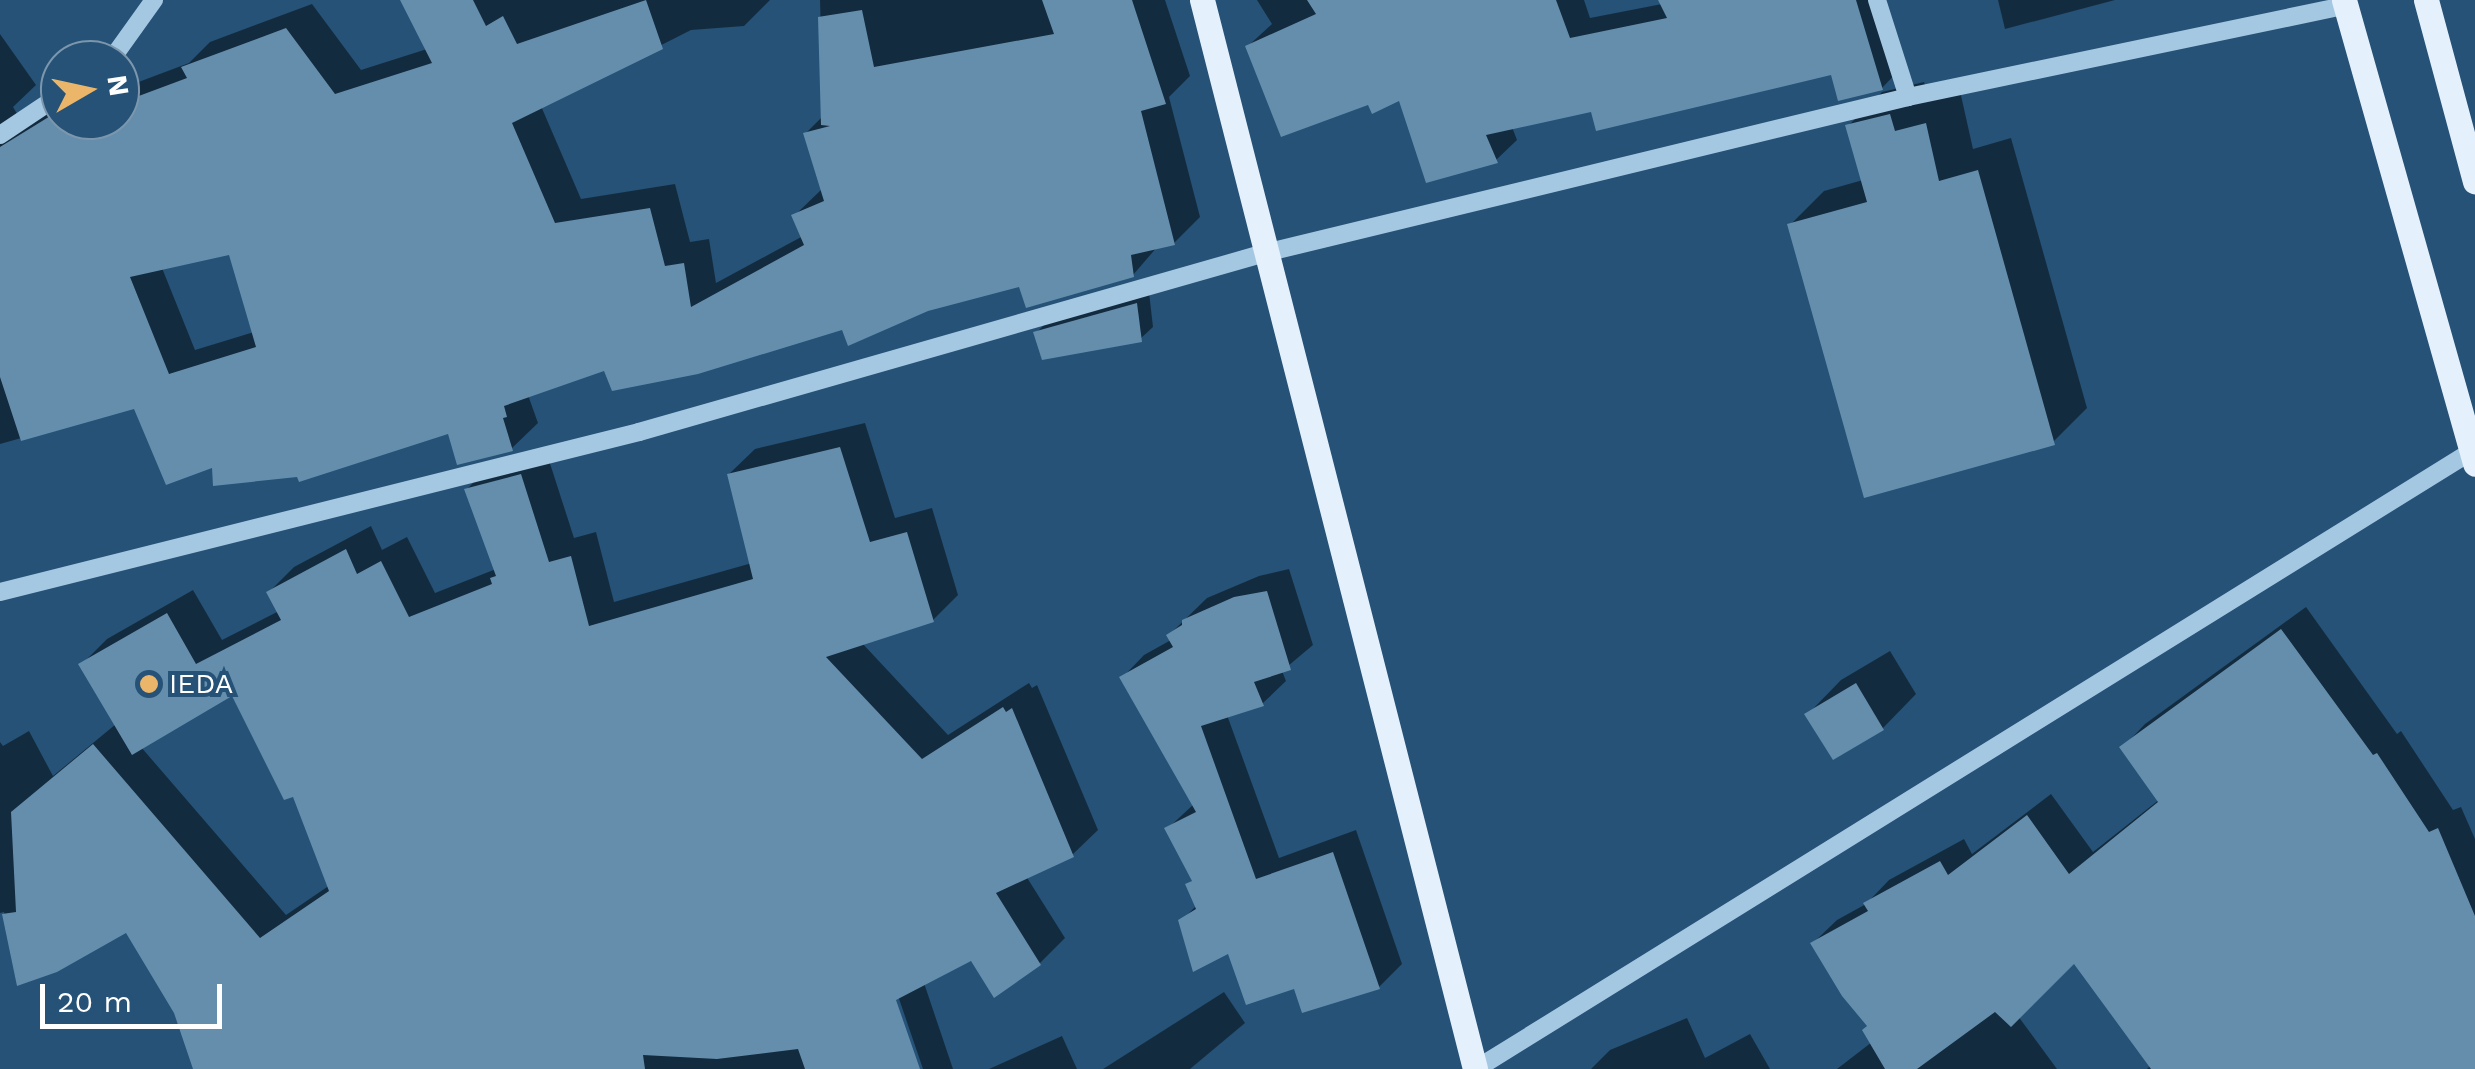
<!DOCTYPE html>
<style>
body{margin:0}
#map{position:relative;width:2475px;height:1069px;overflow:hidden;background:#255276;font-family:"Work Sans",sans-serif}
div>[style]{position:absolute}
.shadow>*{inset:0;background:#0007}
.building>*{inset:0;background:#658ead}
.minor>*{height:18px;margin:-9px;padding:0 9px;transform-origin:9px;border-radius:9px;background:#a5c8e2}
.major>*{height:25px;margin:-12.5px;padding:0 12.5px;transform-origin:12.5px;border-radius:12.5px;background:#e4f0fc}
.dots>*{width:28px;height:28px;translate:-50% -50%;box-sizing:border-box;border:5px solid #255276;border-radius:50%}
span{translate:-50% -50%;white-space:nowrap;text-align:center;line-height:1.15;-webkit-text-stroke:8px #255276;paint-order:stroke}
.poi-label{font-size:28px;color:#fff}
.left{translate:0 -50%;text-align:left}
.north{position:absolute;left:40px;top:40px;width:100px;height:100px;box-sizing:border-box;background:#255276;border:2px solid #7c97ad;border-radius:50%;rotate:81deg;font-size:28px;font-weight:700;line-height:40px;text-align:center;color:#fff}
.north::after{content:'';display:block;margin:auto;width:35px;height:45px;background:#ecb66a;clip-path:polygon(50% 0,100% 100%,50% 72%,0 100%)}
.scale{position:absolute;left:40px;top:984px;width:182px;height:45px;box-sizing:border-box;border:5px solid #fff;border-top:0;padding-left:12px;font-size:30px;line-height:35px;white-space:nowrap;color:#fff;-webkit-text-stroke:8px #255276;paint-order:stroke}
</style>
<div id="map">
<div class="shadow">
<div style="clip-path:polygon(evenodd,403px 0,770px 0,744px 26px,691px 30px,541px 106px,581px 199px,675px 184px,690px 242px,709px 239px,716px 283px,803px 236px,794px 216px,822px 189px,805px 134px,823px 116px,820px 0,1165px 0,1190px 76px,1169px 97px,1200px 217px,1174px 243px,1158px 246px,1133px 275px,1021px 284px,843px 327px,605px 368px,528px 395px,538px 423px,512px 448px,449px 430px,299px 474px,214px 465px,135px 406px,0 444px,0 34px,36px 85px,13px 107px,22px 122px,60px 102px,60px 120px,120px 120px,120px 89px,189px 63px,210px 42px,312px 4px,361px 70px,427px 49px,403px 0,231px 252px,254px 332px,195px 350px,162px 268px,231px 252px)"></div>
<div style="clip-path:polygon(1257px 0,1584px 0,1590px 18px,1662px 4px,1661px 0,1883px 0,1902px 67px,1882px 88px,1833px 72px,1593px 109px,1512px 127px,1517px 140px,1496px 160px,1401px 98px,1369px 102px,1248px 46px,1272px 24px)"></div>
<div style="clip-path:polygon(1998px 0,2115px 0,2005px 29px)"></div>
<div style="clip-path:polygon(1924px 82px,1929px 99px,1960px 91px,1973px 149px,2011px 138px,2087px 408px,2053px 442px,1790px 225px,1824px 191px,1863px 180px,1848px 126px,1882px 92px)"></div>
<div style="clip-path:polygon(1149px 292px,1153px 327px,1140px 339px,1036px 333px,1048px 321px)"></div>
<div style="clip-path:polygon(evenodd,865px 423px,895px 518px,932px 508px,958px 595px,933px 620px,862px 643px,948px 735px,1029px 683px,1032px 688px,1037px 685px,1098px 830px,1072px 855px,1026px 876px,1065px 938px,1040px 963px,972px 957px,924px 983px,953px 1069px,923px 1069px,895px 987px,890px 989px,917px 1069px,195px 1069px,177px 1012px,127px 930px,18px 983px,4px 912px,0 913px,0 742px,3px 746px,29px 731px,53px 776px,116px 724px,82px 664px,107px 639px,193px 590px,222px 640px,279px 611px,269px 592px,294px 567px,371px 526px,382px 550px,407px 537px,435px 593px,496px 569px,467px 489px,492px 464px,546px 451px,574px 538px,596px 532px,614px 602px,752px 563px,729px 474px,755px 449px,865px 423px,233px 693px,294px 794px,330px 885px,286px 915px,141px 747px,233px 693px)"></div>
<div style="clip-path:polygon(1289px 569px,1313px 645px,1282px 671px,1286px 681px,1263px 703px,1227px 715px,1279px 858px,1356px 830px,1402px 964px,1379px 987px,1296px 986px,1181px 921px,1197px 905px,1188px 885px,1194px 879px,1167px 829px,1194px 804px,1122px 678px,1144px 655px,1171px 640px,1169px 635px,1207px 598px,1259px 576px)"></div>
<div style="clip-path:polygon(2306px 607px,2397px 734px,2401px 731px,2453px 810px,2461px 807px,2475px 839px,2475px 1069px,2147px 1069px,2151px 1065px,2074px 960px,2018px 1016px,2057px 1069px,1837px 1069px,1872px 1042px,1870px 1026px,1813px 943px,1837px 920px,1866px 904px,1889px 880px,1964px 839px,1972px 854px,2051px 794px,2093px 852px,2160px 799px,2122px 748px,2145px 724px)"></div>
<div style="clip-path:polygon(1890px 651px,1916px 694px,1883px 728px,1808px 714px,1841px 680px)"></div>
<div style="clip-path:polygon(1224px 992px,1245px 1023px,1190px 1069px,1103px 1069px)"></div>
<div style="clip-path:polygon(1687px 1018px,1705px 1058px,1750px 1034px,1770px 1069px,1591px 1069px,1610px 1050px)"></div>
<div style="clip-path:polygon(1062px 1036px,1077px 1069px,989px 1069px)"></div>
</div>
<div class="building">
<div style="clip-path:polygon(evenodd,400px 0,473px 0,486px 26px,503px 16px,517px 44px,646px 0,663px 49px,512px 123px,555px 223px,650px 208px,665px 266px,684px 263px,691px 307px,804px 245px,791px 215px,824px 201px,803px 133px,830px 126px,821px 125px,818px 17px,862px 10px,874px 67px,1054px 34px,1042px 0,1132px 0,1166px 104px,1141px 111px,1175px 245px,1131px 255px,1134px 277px,1026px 308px,1019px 287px,928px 311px,848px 346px,842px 330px,698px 374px,612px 391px,604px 371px,504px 406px,507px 417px,503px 418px,513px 451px,457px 465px,448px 434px,299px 482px,297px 477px,213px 486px,212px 468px,166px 485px,134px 409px,21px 441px,0 377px,0 147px,60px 110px,60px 126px,75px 120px,120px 120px,120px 103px,187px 78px,181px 67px,286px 28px,335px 94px,432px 63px,400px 0,229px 255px,256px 347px,169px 374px,130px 277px,229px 255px)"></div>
<div style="clip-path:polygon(1307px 0,1556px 0,1570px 38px,1667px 18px,1658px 0,1856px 0,1883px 90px,1838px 101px,1831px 75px,1596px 131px,1591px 112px,1486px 135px,1498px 163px,1426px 183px,1399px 101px,1372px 114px,1368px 105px,1281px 137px,1245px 46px,1316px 14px)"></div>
<div style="clip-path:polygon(1890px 114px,1895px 131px,1926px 123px,1939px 181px,1978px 170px,2055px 445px,1864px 498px,1787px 224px,1867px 202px,1845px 125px)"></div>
<div style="clip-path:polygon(1137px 303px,1142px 342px,1042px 360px,1033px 332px)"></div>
<div style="clip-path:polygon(840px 447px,870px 542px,907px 532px,934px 622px,826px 657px,922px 759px,1003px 707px,1006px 712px,1012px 708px,1074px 857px,996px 893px,1041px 965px,994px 998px,971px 961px,896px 1000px,920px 1069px,805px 1069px,798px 1049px,717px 1059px,643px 1055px,645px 1069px,193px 1069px,174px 1013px,126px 933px,57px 972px,17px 986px,2px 914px,16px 912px,11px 812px,93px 744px,260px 938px,329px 891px,293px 797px,284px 800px,232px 696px,132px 755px,78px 664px,167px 613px,196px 664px,281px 620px,266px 592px,346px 549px,357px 574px,381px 561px,409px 617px,492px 584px,490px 578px,496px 576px,464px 489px,521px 474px,549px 562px,571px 556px,589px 626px,753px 579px,727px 474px)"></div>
<div style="clip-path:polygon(1267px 591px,1291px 670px,1254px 682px,1264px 706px,1201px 726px,1256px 879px,1333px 852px,1380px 989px,1302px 1013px,1294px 989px,1246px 1005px,1228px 954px,1193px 972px,1178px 920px,1196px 909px,1185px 884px,1192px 881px,1164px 828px,1196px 812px,1119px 677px,1173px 647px,1166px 635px,1182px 625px,1182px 620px,1234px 597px)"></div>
<div style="clip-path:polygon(2281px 629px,2373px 755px,2377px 753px,2429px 832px,2438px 828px,2475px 916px,2475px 1069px,2151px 1069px,2074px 964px,2011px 1027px,1995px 1012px,1917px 1069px,1885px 1069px,1862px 1030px,1867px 1026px,1842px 996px,1810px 943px,1868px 911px,1863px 903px,1940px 861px,1948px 875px,2027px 815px,2069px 874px,2158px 802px,2119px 747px)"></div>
<div style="clip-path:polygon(1856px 683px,1884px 730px,1833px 760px,1804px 714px)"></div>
</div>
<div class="minor">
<div style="left:1877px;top:0;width:102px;rotate:72.3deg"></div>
<div style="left:111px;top:60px;width:74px;rotate:-54.4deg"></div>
<div style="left:0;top:135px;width:72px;rotate:-33.7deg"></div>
<div style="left:0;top:592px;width:659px;rotate:-14.06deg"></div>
<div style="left:639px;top:432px;width:651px;rotate:-15.96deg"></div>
<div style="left:1265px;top:253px;width:662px;rotate:-13.64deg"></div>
<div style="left:1908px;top:97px;width:446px;rotate:-11.8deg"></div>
<div style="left:1476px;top:1069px;width:1176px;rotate:-31.82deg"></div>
</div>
<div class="major">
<div style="left:1202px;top:0;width:1103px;rotate:75.67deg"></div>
<div style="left:2344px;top:0;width:482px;rotate:74.2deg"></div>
<div style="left:2426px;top:0;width:188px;rotate:74.9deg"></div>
</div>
<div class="dots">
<div style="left:149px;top:684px;background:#ecb66a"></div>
</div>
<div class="poi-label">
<span class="left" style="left:169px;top:684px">IEDA</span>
</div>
<div class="north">N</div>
<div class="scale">20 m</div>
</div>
